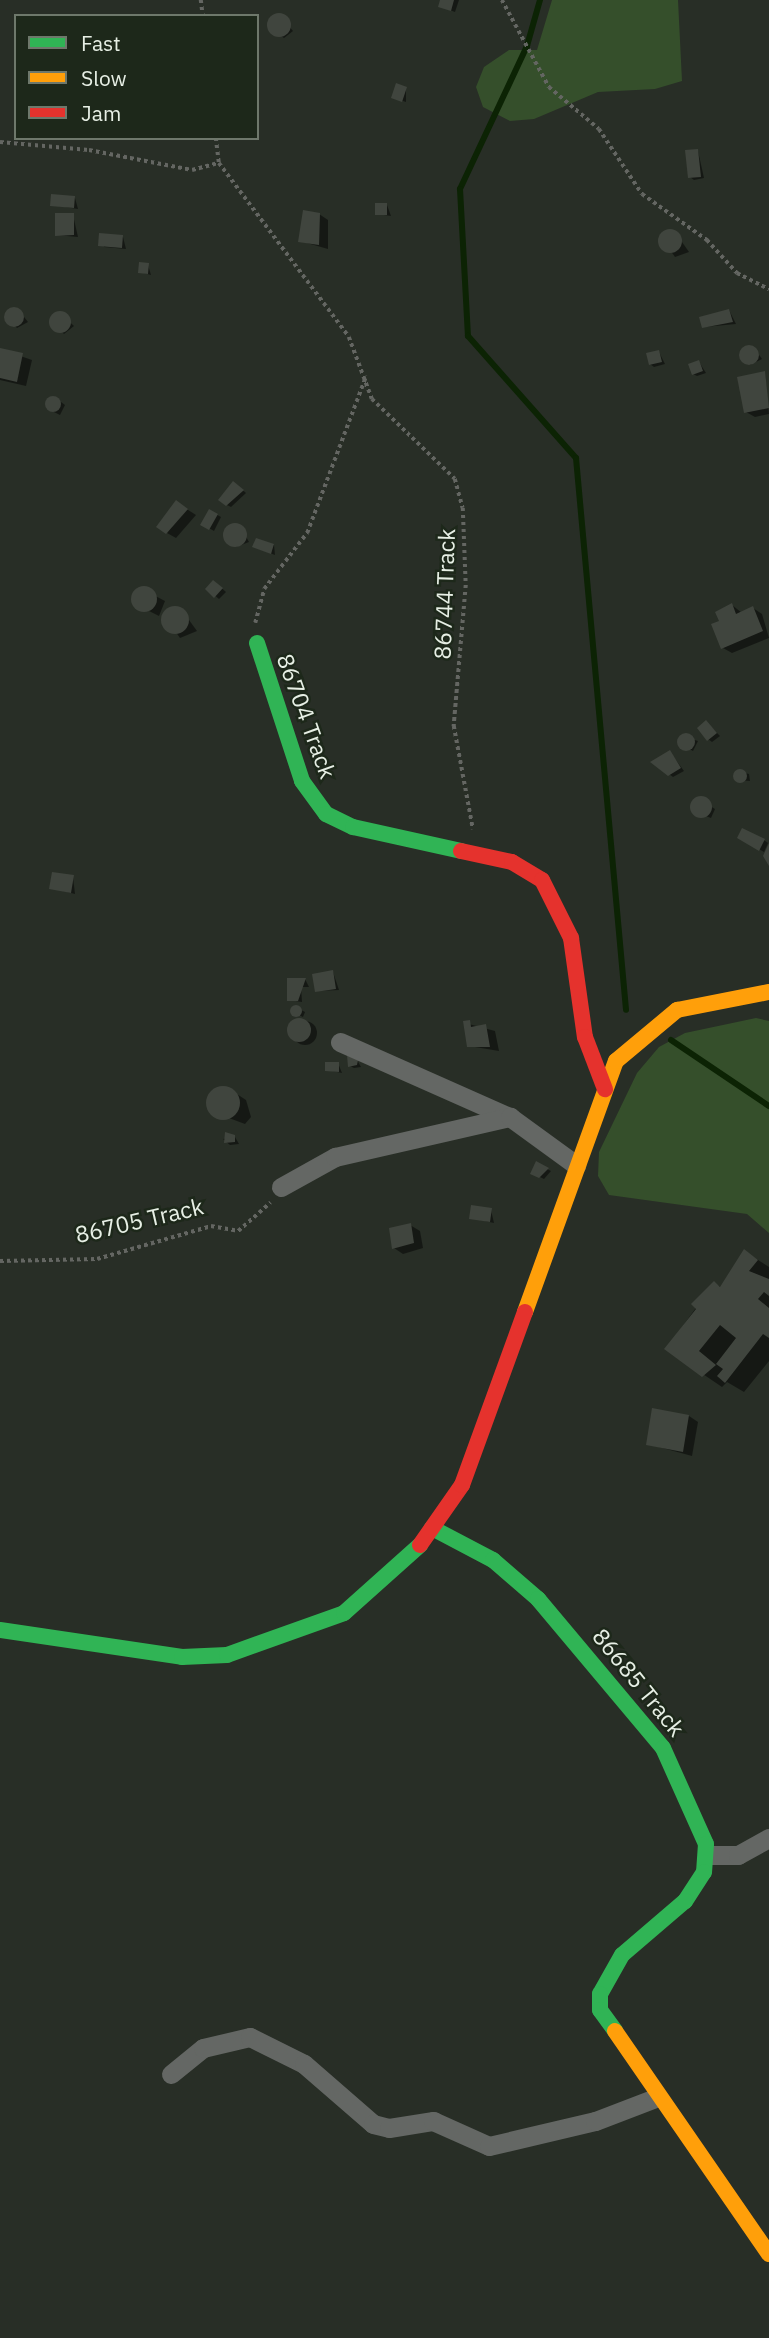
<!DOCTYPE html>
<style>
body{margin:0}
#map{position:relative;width:769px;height:2338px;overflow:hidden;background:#282e26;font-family:"IBM Plex Sans",sans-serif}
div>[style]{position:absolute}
.green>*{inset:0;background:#354f2b}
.shadow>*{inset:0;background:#0007}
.round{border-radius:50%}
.stream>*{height:6px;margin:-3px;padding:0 3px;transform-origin:3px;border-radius:3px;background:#0c2304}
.building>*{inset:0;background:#40453e}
.path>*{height:3.5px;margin-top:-1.75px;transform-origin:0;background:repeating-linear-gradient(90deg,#646662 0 3.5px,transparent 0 7px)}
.street>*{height:19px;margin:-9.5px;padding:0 9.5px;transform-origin:9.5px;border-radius:9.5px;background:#646764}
.fast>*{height:16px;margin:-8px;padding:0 8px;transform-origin:8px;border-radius:8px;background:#30b455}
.slow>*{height:16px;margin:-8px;padding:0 8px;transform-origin:8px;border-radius:8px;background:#ff9f0a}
.jam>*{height:16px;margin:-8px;padding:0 8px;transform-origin:8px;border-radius:8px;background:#e5322d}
span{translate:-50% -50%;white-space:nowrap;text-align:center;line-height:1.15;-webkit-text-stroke:5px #1d281a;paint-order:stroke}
.street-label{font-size:23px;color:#e7efe5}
.legend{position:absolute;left:14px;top:14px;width:245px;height:126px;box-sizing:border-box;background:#1d281a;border:2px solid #6e786b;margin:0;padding:9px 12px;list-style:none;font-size:21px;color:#e7efe5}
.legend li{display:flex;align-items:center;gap:14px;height:35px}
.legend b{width:35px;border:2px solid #6e786b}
</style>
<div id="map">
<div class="green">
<div style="clip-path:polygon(552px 0,678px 0,682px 81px,655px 89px,598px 92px,534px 119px,510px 121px,483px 107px,476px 87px,484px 67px,509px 50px,537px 50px)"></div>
<div style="clip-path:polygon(756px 1018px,769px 1021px,769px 1233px,747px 1214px,609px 1195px,598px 1176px,599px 1152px,637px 1073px,659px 1047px,685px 1033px)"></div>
</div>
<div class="shadow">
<div style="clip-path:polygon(442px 0,459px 0,455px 12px,444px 8px)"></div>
<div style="clip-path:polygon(280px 16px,293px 31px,284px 38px,270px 28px)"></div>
<div style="clip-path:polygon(406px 88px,406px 102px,397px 99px)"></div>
<div style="clip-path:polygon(698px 151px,704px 178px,694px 180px,690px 177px)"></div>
<div style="clip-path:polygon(75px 198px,78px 209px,52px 205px)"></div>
<div style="clip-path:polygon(387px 205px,391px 216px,377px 214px)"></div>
<div style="clip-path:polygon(319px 214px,328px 220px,328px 249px,300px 241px)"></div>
<div style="clip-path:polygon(73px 215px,78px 237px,56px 235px)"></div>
<div style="clip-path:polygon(675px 232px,689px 252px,675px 257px,661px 237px)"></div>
<div style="clip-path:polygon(101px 235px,123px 237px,126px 249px,104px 247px)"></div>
<div style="clip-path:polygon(148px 265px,151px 275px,140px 272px)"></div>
<div style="clip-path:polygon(17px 308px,28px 322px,17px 328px,6px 315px)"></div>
<div style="clip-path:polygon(729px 310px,736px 324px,704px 327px)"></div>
<div style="clip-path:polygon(61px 314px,74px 326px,64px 334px,52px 322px)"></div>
<div style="clip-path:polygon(0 349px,32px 360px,26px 386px,0 380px)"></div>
<div style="clip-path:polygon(755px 349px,762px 359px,750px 365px,743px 351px)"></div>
<div style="clip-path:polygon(659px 352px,665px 364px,654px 367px,650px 364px)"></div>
<div style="clip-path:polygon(699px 362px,706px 373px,697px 376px,693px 374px)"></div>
<div style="clip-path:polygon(765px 373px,769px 414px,755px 417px,746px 412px)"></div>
<div style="clip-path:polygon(53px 396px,65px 405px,60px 415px,46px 408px)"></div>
<div style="clip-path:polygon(238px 486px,246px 493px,231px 507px,227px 505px)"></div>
<div style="clip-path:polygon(185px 508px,196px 515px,176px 538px,167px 533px)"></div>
<div style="clip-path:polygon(210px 511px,221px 517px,214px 531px,202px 524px)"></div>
<div style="clip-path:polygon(240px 526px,249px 542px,236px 547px,227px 531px)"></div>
<div style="clip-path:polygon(274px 545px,275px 555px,259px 549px)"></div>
<div style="clip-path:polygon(217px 584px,226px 592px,219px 599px,207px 589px)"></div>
<div style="clip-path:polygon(140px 588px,165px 601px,159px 616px,133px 603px)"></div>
<div style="clip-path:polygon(732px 605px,742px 613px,753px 608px,762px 614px,769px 638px,732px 653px,723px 648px,721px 622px)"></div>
<div style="clip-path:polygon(181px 609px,197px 631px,180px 638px,164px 615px)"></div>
<div style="clip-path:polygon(706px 722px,720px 736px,712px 742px,708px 739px)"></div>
<div style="clip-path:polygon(682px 736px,698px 741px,693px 751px,679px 743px)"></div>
<div style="clip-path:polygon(670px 752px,684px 771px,673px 777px,669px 774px)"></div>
<div style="clip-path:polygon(737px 771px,749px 774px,750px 781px,737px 780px)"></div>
<div style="clip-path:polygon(698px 799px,715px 809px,711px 818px,693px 811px)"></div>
<div style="clip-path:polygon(740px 838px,764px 840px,768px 843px,764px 852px)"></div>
<div style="clip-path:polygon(73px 877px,75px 894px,51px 888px)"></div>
<div style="clip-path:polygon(333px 972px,339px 990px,316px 991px)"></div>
<div style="clip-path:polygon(305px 979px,309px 987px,301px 987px,302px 1002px,289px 1000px)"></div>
<div style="clip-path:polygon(295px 1007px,305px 1012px,303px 1017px,292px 1012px)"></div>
<div class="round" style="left:293px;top:1021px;width:24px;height:24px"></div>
<div style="clip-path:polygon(465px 1023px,495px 1031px,499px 1051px,469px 1046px)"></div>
<div style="clip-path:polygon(356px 1058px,361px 1067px,354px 1068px,350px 1066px)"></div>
<div style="clip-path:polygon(338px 1063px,342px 1073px,327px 1070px)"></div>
<div style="clip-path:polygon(226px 1087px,246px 1100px,251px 1117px,245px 1124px,210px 1111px,214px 1090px)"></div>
<div style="clip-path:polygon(223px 1139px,235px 1137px,239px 1144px,230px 1145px)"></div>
<div style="clip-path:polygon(537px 1164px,551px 1171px,544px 1179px,532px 1173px)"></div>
<div style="clip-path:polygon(491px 1210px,494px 1223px,471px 1218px)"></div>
<div style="clip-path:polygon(410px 1225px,420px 1231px,423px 1248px,403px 1254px,394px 1248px)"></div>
<div style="clip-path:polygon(744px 1251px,769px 1267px,769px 1361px,744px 1392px,727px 1382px,722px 1387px,666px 1349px,714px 1283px,722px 1288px)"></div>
<div style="clip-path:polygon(689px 1416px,698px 1422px,692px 1456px,648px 1444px)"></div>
</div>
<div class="stream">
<div style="left:540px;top:0;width:48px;rotate:105.8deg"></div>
<div style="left:527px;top:46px;width:158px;rotate:115.1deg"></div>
<div style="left:460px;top:189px;width:147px;rotate:86.9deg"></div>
<div style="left:468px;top:336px;width:163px;rotate:48.5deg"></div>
<div style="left:576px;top:458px;width:554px;rotate:84.82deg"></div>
<div style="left:671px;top:1040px;width:118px;rotate:34deg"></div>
</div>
<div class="building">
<div style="clip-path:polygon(440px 0,454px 0,451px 11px,438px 7px)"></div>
<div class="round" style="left:267px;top:13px;width:24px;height:24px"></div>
<div style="clip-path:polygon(396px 83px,407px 87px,402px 102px,391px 98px)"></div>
<div style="clip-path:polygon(698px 149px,701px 177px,688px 178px,685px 150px)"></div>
<div style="clip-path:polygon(51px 194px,75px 196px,74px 208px,50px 206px)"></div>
<div style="clip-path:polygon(375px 203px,387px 203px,387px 215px,375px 215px)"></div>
<div style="clip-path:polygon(303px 210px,320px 213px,319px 245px,298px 242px)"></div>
<div style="clip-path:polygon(55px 213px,74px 213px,74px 235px,55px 236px)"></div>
<div class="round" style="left:658px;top:229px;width:24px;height:24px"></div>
<div style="clip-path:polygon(99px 233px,123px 235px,122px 248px,98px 246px)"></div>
<div style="clip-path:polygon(139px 262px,149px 263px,148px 274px,138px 273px)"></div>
<div class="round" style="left:4px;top:307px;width:20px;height:20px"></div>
<div style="clip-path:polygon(729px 309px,733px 322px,702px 328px,699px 317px)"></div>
<div class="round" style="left:49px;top:311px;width:22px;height:22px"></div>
<div class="round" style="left:739px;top:345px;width:20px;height:20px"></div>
<div style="clip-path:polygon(0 348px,23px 353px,17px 382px,0 378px)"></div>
<div style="clip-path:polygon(659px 350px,662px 362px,649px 365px,646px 353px)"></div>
<div style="clip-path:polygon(699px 360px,703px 371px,692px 375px,688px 364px)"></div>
<div style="clip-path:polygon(765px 371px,769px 408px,744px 413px,737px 377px)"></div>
<div class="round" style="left:45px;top:396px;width:16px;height:16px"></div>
<div style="clip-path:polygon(233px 481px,244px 490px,226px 506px,218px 500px)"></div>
<div style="clip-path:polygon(176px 500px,188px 509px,166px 534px,156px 527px)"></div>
<div style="clip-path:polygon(209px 509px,218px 514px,209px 530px,200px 525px)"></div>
<div class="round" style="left:223px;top:523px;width:24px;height:24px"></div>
<div style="clip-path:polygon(256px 538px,274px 544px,271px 554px,252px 547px)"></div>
<div style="clip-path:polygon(213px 580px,223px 588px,214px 598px,205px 589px)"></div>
<div class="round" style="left:131px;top:586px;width:26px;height:26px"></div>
<div style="clip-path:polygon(732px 603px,736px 614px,753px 606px,763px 631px,721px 649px,711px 624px,719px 621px,715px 612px)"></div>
<div class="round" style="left:161px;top:606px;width:28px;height:28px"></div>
<div style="clip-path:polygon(706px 720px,717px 733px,707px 741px,697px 728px)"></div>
<div class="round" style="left:677px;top:733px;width:18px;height:18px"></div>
<div style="clip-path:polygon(670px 750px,681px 768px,668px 776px,650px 762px)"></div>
<div class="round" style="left:733px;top:769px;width:14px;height:14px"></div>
<div class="round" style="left:690px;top:796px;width:22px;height:22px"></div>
<div style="clip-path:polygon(742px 828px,765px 839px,759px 851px,737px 838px)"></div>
<div style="clip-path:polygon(769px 843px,769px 866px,763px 856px)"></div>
<div style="clip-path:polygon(52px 872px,74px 875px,71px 893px,49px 889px)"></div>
<div style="clip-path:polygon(333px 970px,336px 989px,315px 992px,312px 974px)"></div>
<div style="clip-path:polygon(287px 978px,306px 978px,298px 1001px,287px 1001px)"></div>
<div class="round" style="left:290px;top:1005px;width:12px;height:12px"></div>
<div class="round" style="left:287px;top:1018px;width:24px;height:24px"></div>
<div style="clip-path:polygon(470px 1020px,471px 1027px,486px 1024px,490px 1047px,467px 1047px,463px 1021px)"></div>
<div style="clip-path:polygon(347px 1055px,358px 1060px,357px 1065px,348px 1067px)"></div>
<div style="clip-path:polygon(325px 1062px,339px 1062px,339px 1072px,325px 1071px)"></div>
<div class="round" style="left:206px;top:1086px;width:34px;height:34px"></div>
<div style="clip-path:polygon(225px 1132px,235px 1135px,235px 1142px,224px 1143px)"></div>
<div style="clip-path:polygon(536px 1161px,549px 1168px,539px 1178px,530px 1174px)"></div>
<div style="clip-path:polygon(471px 1205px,492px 1208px,490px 1222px,469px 1219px)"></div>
<div style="clip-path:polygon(411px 1223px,414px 1243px,392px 1249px,389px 1228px)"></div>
<div style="clip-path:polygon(744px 1249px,758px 1260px,749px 1271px,769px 1279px,769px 1296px,764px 1292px,758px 1299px,769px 1308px,769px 1338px,763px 1334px,725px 1383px,717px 1376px,723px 1369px,716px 1364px,736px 1338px,720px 1325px,699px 1351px,716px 1365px,702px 1377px,664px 1349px,696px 1309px,691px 1304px,714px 1281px,720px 1287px)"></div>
<div style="clip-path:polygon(652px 1408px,689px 1415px,683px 1452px,646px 1445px)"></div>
</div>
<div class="path">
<div style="left:201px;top:0;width:16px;rotate:83deg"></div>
<div style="left:502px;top:0;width:99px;rotate:61.6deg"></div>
<div style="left:549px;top:87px;width:65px;rotate:40deg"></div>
<div style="left:599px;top:129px;width:78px;rotate:56.5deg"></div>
<div style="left:642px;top:194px;width:80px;rotate:35.3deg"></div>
<div style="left:707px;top:240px;width:45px;rotate:47.7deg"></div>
<div style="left:737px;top:273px;width:36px;rotate:27deg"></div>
<div style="left:216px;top:138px;width:25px;rotate:83deg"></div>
<div style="left:219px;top:163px;width:217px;rotate:53.2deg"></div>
<div style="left:349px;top:337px;width:66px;rotate:69.6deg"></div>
<div style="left:372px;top:399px;width:115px;rotate:43.9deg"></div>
<div style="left:455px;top:479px;width:30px;rotate:75deg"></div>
<div style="left:463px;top:508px;width:77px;rotate:87.8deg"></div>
<div style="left:466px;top:585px;width:142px;rotate:94.9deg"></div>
<div style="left:454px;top:726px;width:105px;rotate:79.5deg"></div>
<div style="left:0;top:142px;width:89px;rotate:5.1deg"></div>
<div style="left:89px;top:150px;width:105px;rotate:11deg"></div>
<div style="left:192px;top:170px;width:28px;rotate:-15deg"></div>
<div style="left:255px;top:623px;width:35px;rotate:-75deg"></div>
<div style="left:264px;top:589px;width:71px;rotate:-52.5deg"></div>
<div style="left:307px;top:533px;width:168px;rotate:-69.4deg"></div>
<div style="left:0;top:1261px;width:97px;rotate:-1.2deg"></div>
<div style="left:97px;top:1259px;width:119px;rotate:-16.1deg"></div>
<div style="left:211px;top:1226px;width:27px;rotate:10deg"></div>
<div style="left:238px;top:1231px;width:43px;rotate:-41.2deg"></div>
</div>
<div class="street">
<div style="left:340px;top:1042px;width:185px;rotate:23.9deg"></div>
<div style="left:281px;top:1187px;width:62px;rotate:-29.1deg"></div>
<div style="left:335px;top:1157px;width:180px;rotate:-12.9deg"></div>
<div style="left:510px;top:1117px;width:82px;rotate:36deg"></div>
<div style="left:708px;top:1855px;width:30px"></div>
<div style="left:738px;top:1855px;width:35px;rotate:-29deg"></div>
<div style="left:171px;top:2074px;width:41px;rotate:-39.1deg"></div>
<div style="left:203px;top:2048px;width:48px;rotate:-13.2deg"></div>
<div style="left:250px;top:2037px;width:60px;rotate:26.6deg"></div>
<div style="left:304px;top:2064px;width:91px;rotate:41deg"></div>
<div style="left:373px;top:2124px;width:16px;rotate:14deg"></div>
<div style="left:389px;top:2128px;width:45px;rotate:-9deg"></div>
<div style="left:433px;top:2121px;width:61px;rotate:24.1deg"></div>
<div style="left:489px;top:2146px;width:109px;rotate:-13.3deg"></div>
<div style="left:595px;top:2121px;width:67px;rotate:-20.9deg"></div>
</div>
<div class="fast">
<div style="left:257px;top:643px;width:145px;rotate:71.9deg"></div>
<div style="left:302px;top:781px;width:41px;rotate:54deg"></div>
<div style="left:326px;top:814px;width:30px;rotate:26deg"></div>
<div style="left:353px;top:827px;width:111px;rotate:12.5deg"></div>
<div style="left:432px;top:1528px;width:69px;rotate:27.7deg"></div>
<div style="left:493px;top:1560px;width:60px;rotate:40.9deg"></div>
<div style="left:538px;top:1599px;width:194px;rotate:50deg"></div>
<div style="left:663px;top:1748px;width:105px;rotate:65.9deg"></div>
<div style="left:706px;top:1844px;width:28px;rotate:94deg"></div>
<div style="left:704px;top:1872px;width:35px;rotate:123deg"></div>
<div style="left:685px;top:1901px;width:83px;rotate:139.4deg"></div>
<div style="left:622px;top:1955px;width:45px;rotate:119.4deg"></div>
<div style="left:600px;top:1994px;width:16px;rotate:90deg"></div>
<div style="left:600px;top:2010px;width:26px;rotate:54deg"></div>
<div style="left:0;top:1630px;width:184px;rotate:8.4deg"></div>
<div style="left:182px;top:1657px;width:45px;rotate:-2.5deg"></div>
<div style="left:227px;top:1655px;width:124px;rotate:-19.7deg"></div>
<div style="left:344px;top:1613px;width:102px;rotate:-41.8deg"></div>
</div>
<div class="slow">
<div style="left:525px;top:1312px;width:267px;rotate:-70.1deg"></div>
<div style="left:616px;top:1061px;width:80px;rotate:-39.9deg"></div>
<div style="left:677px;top:1010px;width:94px;rotate:-11.1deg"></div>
<div style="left:615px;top:2031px;width:271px;rotate:55.4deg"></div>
</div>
<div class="jam">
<div style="left:461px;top:851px;width:52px;rotate:12.2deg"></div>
<div style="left:512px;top:862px;width:35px;rotate:31deg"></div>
<div style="left:542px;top:880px;width:65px;rotate:63.4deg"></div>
<div style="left:571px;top:938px;width:100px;rotate:82deg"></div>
<div style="left:585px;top:1037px;width:56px;rotate:69deg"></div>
<div style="left:420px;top:1545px;width:73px;rotate:-55deg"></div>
<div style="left:462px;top:1485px;width:184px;rotate:-70deg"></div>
</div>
<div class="street-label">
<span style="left:444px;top:594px;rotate:-88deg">86744 Track</span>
<span style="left:307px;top:716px;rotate:70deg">86704 Track</span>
<span style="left:139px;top:1220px;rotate:-13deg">86705 Track</span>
<span style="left:639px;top:1682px;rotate:51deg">86685 Track</span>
</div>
<ul class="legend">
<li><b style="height:9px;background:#30b455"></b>Fast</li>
<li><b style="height:9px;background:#ff9f0a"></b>Slow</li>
<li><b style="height:9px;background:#e5322d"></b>Jam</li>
</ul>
</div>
